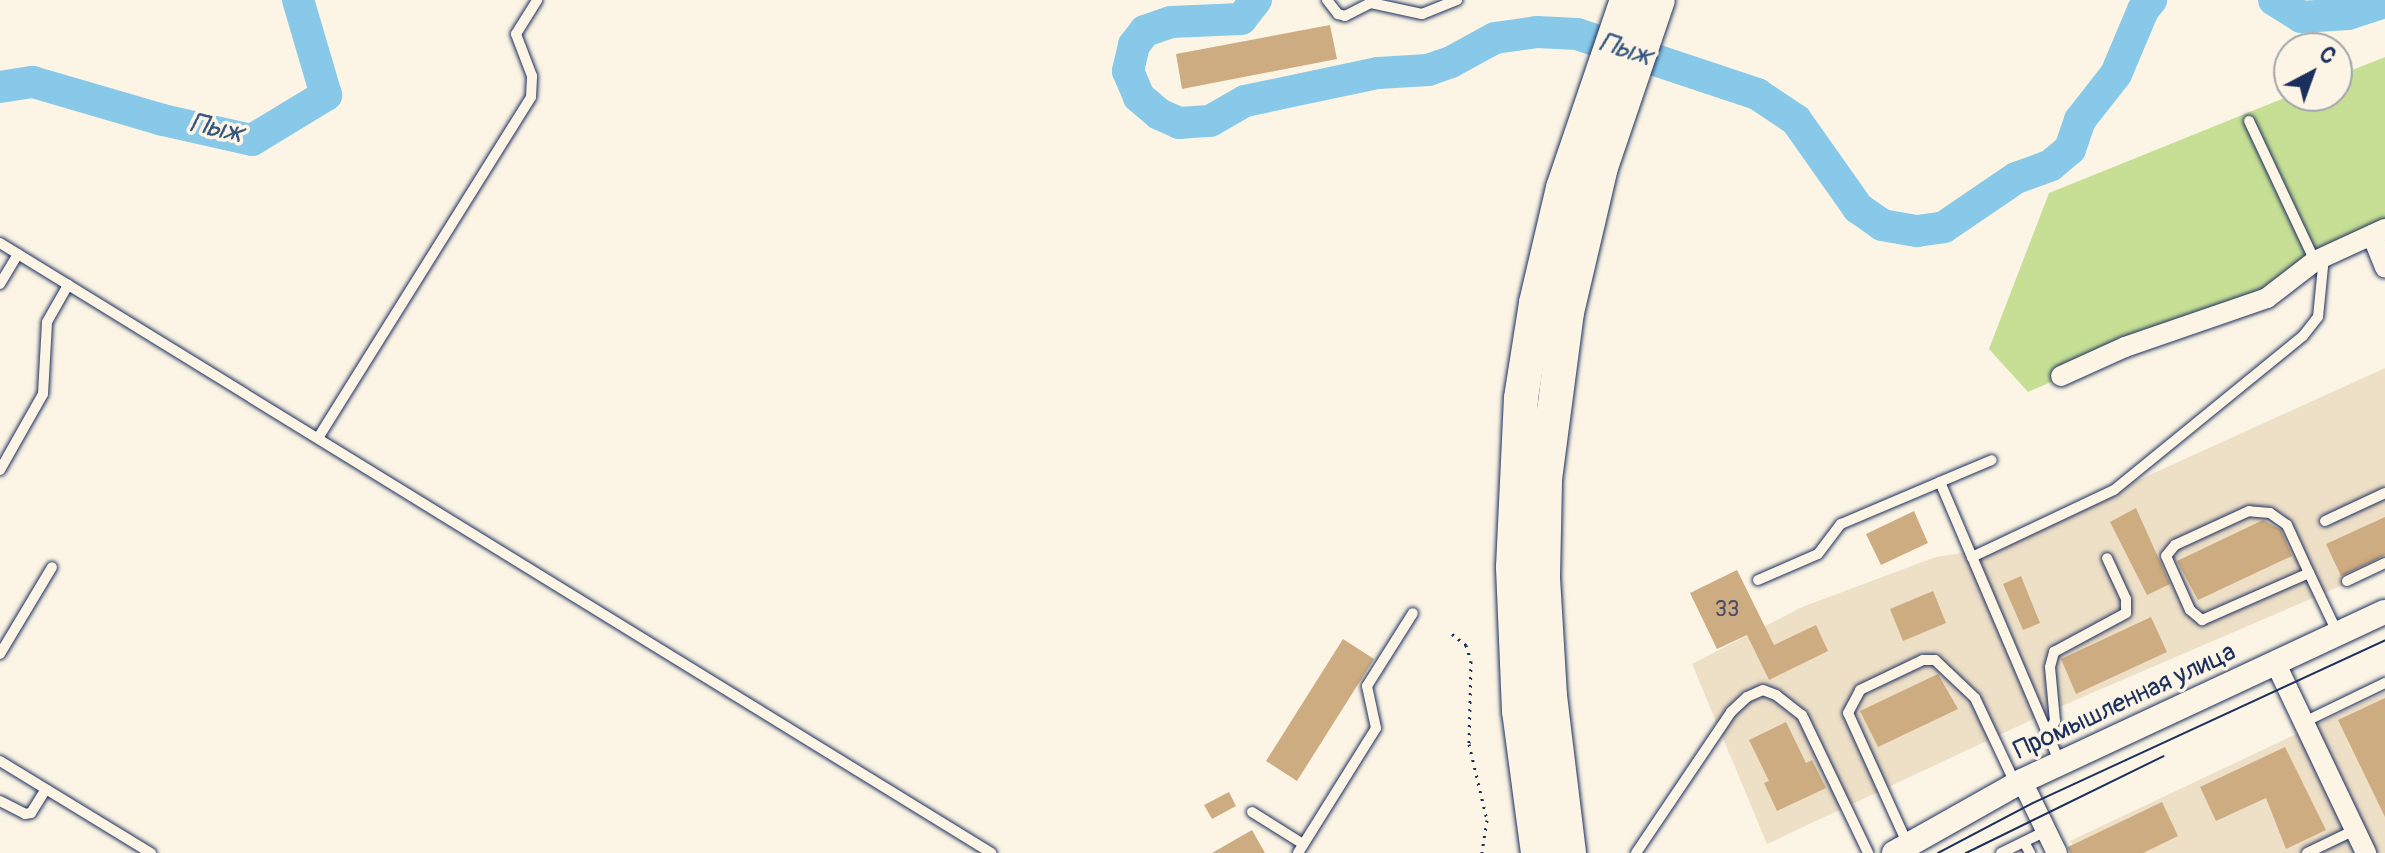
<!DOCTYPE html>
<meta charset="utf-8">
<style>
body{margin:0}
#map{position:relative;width:2385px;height:853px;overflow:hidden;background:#fcf5e5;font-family:Pangolin,sans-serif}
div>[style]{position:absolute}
.built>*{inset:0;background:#eedfc7}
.green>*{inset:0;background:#c7df95}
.river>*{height:32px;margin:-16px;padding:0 16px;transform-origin:16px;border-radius:16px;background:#88c9e9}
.building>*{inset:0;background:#ceac81}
.path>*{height:3px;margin-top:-1.5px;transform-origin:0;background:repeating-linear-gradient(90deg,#1b2f5e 0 2px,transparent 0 8px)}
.roads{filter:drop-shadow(0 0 2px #1b2f5e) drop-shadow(0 0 2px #1b2f5e)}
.service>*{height:10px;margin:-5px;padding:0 5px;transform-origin:5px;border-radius:5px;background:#fcf5e5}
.minor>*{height:20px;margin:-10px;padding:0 10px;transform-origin:10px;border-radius:10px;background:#fcf5e5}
.tertiary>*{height:24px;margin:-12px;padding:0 12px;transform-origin:12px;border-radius:12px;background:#fcf5e5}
.trunk>*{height:34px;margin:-17px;padding:0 17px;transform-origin:17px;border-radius:17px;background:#fcf5e5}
.tram>*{height:2px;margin:-1px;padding:0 1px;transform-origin:1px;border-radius:1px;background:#1b2f5e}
span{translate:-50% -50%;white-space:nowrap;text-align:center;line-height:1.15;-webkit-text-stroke:7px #fcf5e5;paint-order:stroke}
.number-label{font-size:22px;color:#484e67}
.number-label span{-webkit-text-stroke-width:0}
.street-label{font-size:26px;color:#1b2f5e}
.water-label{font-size:28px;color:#365681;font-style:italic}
.north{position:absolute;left:2273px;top:32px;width:80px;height:80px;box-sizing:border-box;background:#fcf5e5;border:2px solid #a2a6af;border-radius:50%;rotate:41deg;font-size:22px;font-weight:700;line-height:32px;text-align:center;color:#1b2f5e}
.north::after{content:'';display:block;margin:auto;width:28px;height:36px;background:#1b2f5e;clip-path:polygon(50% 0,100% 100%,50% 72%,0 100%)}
</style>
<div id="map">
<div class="built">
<div style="clip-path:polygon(2385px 368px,2385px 567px,2057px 708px,1767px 844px,1692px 664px,1802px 607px,1936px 557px,1987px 549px)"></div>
<div style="clip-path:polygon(2385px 692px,2385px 853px,2076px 853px,2070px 841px)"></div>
</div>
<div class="green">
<div style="clip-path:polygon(2385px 57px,2385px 235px,2028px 392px,1989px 349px,2049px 193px,2289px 96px,2337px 96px,2337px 76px)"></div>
</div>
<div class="river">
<div style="left:1256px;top:0;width:24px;rotate:128deg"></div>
<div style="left:1241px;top:19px;width:70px;rotate:177.5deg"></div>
<div style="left:1171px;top:22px;width:28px;rotate:161deg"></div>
<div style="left:1145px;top:31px;width:18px;rotate:128deg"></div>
<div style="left:1134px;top:45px;width:27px;rotate:103deg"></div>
<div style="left:1128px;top:71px;width:28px;rotate:67deg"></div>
<div style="left:1139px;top:97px;width:26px;rotate:40deg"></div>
<div style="left:1159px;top:114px;width:22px;rotate:24deg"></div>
<div style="left:1179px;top:123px;width:31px;rotate:-4deg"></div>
<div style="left:1210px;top:121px;width:40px;rotate:-29.7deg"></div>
<div style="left:1245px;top:101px;width:136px;rotate:-11.9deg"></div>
<div style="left:1378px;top:73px;width:50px;rotate:-3.4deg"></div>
<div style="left:1428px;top:70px;width:24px;rotate:-19deg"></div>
<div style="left:1451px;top:62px;width:50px;rotate:-28.6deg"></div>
<div style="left:1495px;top:38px;width:42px;rotate:-8.1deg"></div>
<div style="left:1537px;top:32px;width:40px;rotate:2.9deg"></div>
<div style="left:1577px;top:34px;width:190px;rotate:18.4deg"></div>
<div style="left:1757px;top:94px;width:47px;rotate:33.7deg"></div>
<div style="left:1796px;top:120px;width:108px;rotate:54.8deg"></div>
<div style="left:1858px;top:208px;width:29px;rotate:35deg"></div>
<div style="left:1882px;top:225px;width:36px;rotate:10deg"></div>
<div style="left:1917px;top:231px;width:27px;rotate:-8deg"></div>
<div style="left:1944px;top:227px;width:87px;rotate:-34.2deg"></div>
<div style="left:2016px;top:178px;width:37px;rotate:-20deg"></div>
<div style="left:2051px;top:165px;width:25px;rotate:-40deg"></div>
<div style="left:2070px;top:149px;width:31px;rotate:-71deg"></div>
<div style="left:2080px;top:120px;width:58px;rotate:-52deg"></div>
<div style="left:2116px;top:74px;width:69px;rotate:-67.1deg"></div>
<div style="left:2143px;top:10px;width:13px;rotate:-51deg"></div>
<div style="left:2274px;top:0;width:32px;rotate:32deg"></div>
<div style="left:2301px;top:17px;width:47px;rotate:-3.7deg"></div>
<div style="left:2348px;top:14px;width:39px;rotate:-18deg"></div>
<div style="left:0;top:87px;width:33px;rotate:-9deg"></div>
<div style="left:33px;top:82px;width:135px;rotate:16.3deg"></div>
<div style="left:163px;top:120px;width:91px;rotate:12.7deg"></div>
<div style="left:252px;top:140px;width:87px;rotate:-31.3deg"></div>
<div style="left:326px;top:95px;width:99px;rotate:-106.4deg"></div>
</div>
<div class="building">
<div style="clip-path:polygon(1330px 25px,1337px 59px,1182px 89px,1176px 54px)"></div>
<div style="clip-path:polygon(2136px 508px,2170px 584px,2147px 595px,2110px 522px)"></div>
<div style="clip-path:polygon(1914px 511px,1928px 543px,1881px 565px,1866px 534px)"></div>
<div style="clip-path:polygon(2385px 517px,2385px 555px,2341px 576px,2326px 544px)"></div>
<div style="clip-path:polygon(2263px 520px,2281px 530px,2292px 556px,2198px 600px,2177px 561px)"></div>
<div style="clip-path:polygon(1737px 570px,1774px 645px,1816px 625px,1828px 651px,1769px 680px,1747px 635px,1717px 649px,1690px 593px)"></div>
<div style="clip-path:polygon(2021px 576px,2040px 623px,2023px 630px,2003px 584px)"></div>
<div style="clip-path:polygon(1933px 591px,1946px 623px,1903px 641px,1890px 609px)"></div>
<div style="clip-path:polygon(2151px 617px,2167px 652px,2076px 694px,2061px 659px)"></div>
<div style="clip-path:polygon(1343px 639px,1374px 659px,1297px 781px,1266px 761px)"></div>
<div style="clip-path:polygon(1938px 674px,1958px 709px,1878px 747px,1860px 711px)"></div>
<div style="clip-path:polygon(2385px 698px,2385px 817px,2338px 720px)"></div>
<div style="clip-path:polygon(1786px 722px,1806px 763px,1812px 760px,1826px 788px,1777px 811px,1764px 783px,1769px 781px,1749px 740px)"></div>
<div style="clip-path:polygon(2285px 747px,2326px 830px,2286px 849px,2266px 798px,2216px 821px,2200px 787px)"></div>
<div style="clip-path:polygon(1229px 792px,1236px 806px,1212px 819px,1204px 805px)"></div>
<div style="clip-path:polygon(2162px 802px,2178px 836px,2143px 853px,2070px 853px,2068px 847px)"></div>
<div style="clip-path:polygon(1252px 830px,1265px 853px,1212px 853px)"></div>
</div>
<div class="path">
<div style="left:1452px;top:634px;width:18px;rotate:38deg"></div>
<div style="left:1466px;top:645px;width:17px;rotate:73deg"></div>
<div style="left:1471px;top:661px;width:83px;rotate:91.4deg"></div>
<div style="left:1469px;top:744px;width:78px;rotate:76.7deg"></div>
<div style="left:1487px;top:820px;width:33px;rotate:99deg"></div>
</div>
<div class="roads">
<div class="service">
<div style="left:1327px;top:0;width:18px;rotate:52deg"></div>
<div style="left:1338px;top:14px;width:7px;rotate:16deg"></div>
<div style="left:1345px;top:16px;width:33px;rotate:-27deg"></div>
<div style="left:1371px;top:3px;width:52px;rotate:12.2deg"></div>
<div style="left:1422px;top:14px;width:38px;rotate:-22deg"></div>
<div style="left:2249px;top:121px;width:155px;rotate:64.8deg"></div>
<div style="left:0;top:243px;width:1164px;rotate:31.61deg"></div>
<div style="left:0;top:284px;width:35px;rotate:-59deg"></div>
<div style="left:318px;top:438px;width:402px;rotate:-58deg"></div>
<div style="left:531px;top:97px;width:21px;rotate:-87deg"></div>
<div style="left:532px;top:76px;width:45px;rotate:-110.9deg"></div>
<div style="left:516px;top:34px;width:40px;rotate:-58deg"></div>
<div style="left:0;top:470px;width:87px;rotate:-60.5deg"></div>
<div style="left:43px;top:394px;width:72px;rotate:-86.8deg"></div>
<div style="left:47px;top:322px;width:43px;rotate:-60.4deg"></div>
<div style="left:1940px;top:482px;width:56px;rotate:-22.9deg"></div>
<div style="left:2325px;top:521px;width:66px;rotate:-25deg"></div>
<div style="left:2309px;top:573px;width:53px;rotate:-114.6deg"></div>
<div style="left:2287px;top:525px;width:21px;rotate:-145deg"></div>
<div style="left:2270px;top:513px;width:21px;rotate:-175deg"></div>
<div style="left:2249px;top:511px;width:81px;rotate:155.3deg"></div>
<div style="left:2175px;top:545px;width:14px;rotate:129deg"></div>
<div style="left:2166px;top:556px;width:59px;rotate:66deg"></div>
<div style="left:2190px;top:610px;width:16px;rotate:40deg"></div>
<div style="left:2202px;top:620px;width:117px;rotate:-23.7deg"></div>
<div style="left:2309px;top:573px;width:68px;rotate:64.6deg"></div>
<div style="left:1758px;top:580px;width:65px;rotate:-23.4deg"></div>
<div style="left:1818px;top:554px;width:38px;rotate:-53deg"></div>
<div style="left:1841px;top:524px;width:108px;rotate:-23deg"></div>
<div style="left:1940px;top:482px;width:82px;rotate:66.9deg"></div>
<div style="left:2347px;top:581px;width:42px;rotate:-25.3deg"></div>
<div style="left:0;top:654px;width:101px;rotate:-59.1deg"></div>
<div style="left:2304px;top:722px;width:90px;rotate:-25.7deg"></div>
<div style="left:2047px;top:733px;width:14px;rotate:-56deg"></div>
<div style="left:2055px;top:721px;width:54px;rotate:-95.3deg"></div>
<div style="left:2050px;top:667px;width:16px;rotate:-75deg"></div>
<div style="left:2054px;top:652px;width:82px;rotate:-28.4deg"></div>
<div style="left:2126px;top:613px;width:14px;rotate:-90deg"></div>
<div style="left:2126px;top:599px;width:45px;rotate:-114.9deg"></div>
<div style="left:0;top:761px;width:177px;rotate:31.4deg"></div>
<div style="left:2060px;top:763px;width:224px;rotate:-113.1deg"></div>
<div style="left:1972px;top:557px;width:157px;rotate:-25.3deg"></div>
<div style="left:2114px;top:490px;width:244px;rotate:-39.2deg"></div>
<div style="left:2303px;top:336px;width:24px;rotate:-52deg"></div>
<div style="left:2318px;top:317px;width:60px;rotate:-84.3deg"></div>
<div style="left:0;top:801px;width:28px;rotate:27deg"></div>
<div style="left:25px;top:814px;width:6px;rotate:-9deg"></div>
<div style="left:31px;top:813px;width:28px;rotate:-58deg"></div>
<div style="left:1252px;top:812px;width:60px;rotate:32.1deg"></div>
<div style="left:2024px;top:842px;width:13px;rotate:61deg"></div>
<div style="left:1908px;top:845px;width:145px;rotate:-114.4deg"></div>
<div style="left:1848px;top:713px;width:26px;rotate:-62deg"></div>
<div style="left:1860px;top:690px;width:70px;rotate:-25.5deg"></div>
<div style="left:1923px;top:660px;width:12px"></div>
<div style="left:1935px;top:660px;width:55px;rotate:43.5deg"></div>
<div style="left:1975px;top:698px;width:96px;rotate:64.8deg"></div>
<div style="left:1298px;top:853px;width:147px;rotate:-58deg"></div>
<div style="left:1376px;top:728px;width:43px;rotate:-102.1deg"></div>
<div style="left:1367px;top:686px;width:86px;rotate:-57.8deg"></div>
<div style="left:1636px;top:853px;width:170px;rotate:-56deg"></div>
<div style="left:1731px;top:712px;width:22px;rotate:-43deg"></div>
<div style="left:1747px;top:697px;width:17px;rotate:-24deg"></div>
<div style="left:1763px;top:690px;width:14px;rotate:21deg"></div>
<div style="left:1776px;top:695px;width:33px;rotate:38deg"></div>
<div style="left:1802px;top:715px;width:153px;rotate:64.4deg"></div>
<div style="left:2001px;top:853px;width:50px;rotate:-26.1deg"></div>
<div style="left:2307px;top:853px;width:53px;rotate:-25.6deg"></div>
</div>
<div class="minor">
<div style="left:2372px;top:235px;width:35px;rotate:68deg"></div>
<div style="left:2061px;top:376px;width:70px;rotate:-24.4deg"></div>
<div style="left:2125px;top:347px;width:150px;rotate:-19deg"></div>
<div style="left:2267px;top:298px;width:61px;rotate:-37.6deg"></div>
<div style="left:2315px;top:261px;width:77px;rotate:-24.6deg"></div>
<div style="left:2275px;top:662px;width:212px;rotate:64.5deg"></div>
<div style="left:2022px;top:781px;width:80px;rotate:64.1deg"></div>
</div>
<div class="tertiary">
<div style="left:1894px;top:853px;width:147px;rotate:-29.4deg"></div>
<div style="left:2022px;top:781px;width:400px;rotate:-25deg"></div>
</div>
<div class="trunk">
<div style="left:1538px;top:853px;width:143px;rotate:-97.6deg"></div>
<div style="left:1519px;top:711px;width:144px;rotate:-92.4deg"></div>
<div style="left:1513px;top:567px;width:169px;rotate:-87.3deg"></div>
<div style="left:1521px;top:398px;width:96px;rotate:-81deg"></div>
<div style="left:1536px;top:303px;width:118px;rotate:-76.8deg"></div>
<div style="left:1563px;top:188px;width:199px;rotate:-71.2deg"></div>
<div style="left:1569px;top:853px;width:158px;rotate:-96.9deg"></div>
<div style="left:1550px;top:696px;width:119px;rotate:-93.4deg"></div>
<div style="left:1543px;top:577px;width:98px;rotate:-88.8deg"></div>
<div style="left:1545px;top:479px;width:168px;rotate:-82.5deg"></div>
<div style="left:1567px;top:312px;width:149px;rotate:-76.8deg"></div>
<div style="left:1601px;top:167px;width:176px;rotate:-71.2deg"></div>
</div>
</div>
<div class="tram">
<div style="left:1938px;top:853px;width:107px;rotate:-27.8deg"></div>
<div style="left:2033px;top:803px;width:388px;rotate:-24.8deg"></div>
<div style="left:1966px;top:853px;width:220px;rotate:-26.1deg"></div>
</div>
<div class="number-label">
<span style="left:1727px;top:610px">33</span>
</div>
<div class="street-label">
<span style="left:2125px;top:702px;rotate:-25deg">Промышленная улица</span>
</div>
<div class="water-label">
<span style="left:1625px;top:50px;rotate:18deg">Пыж</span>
<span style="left:216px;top:129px;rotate:13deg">Пыж</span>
</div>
<div class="north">С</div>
</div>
